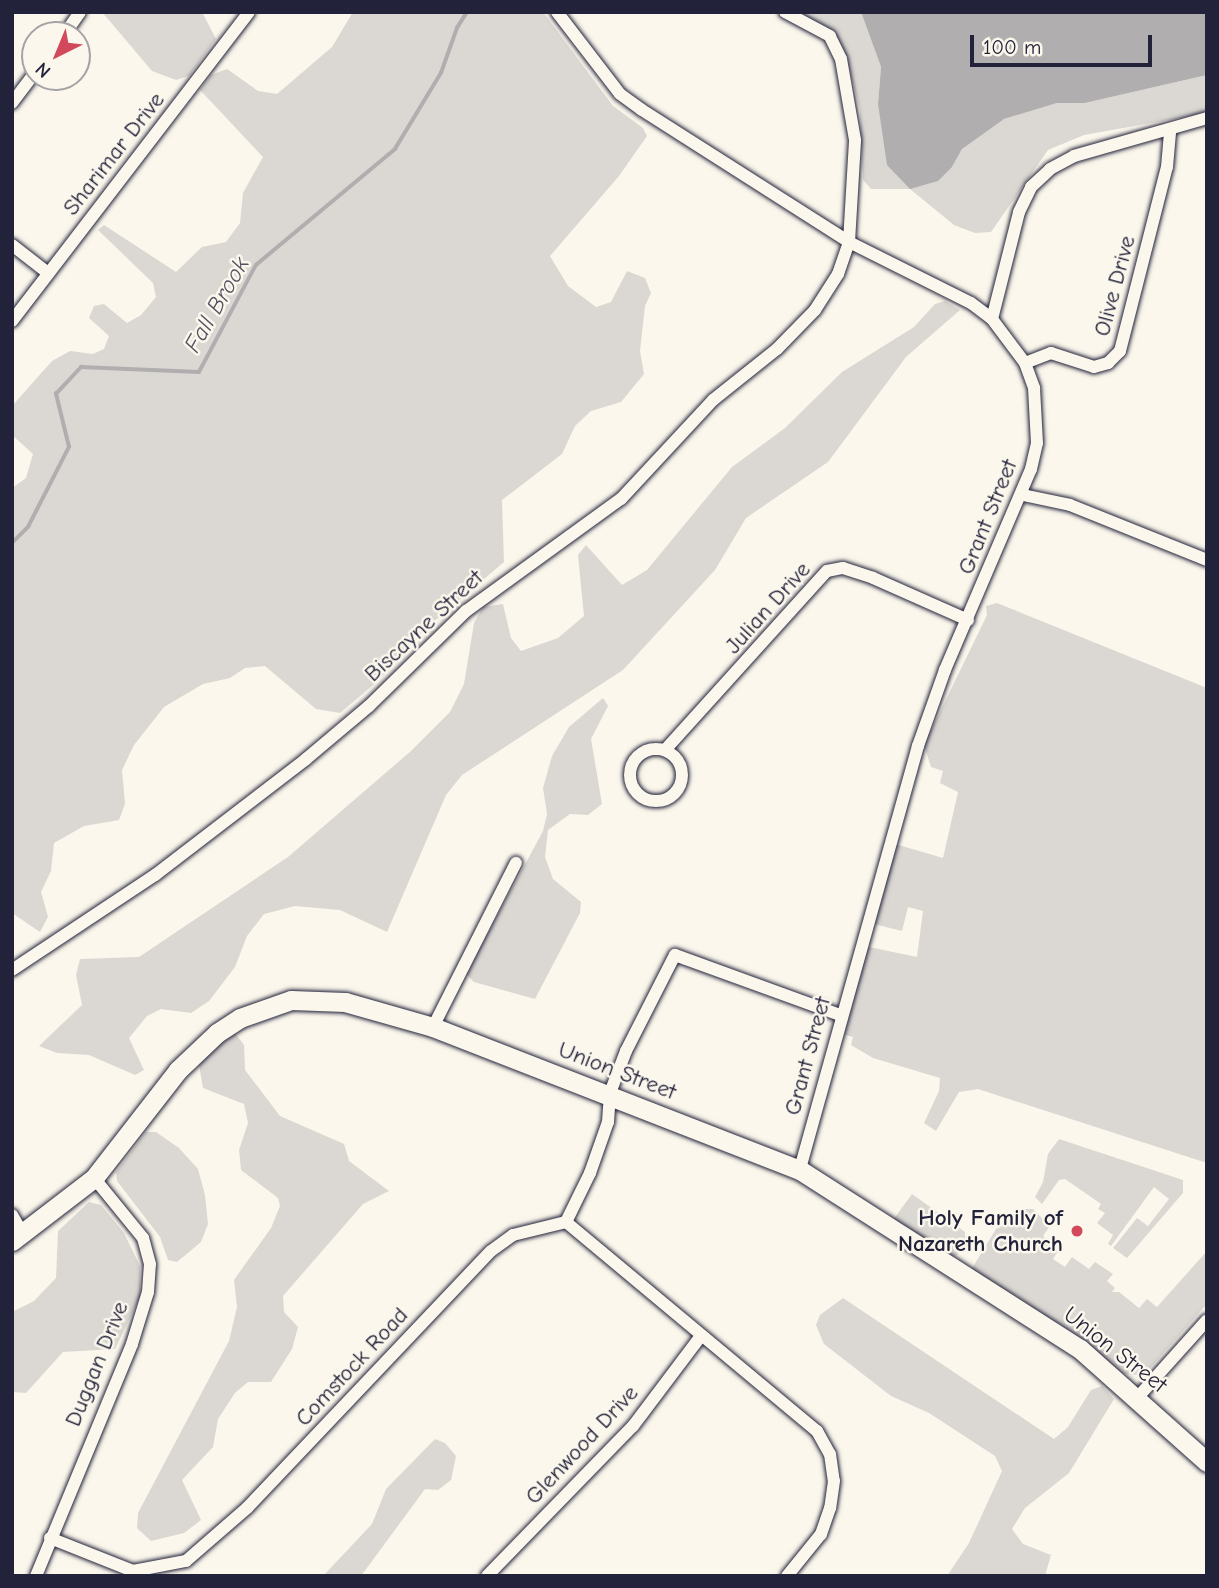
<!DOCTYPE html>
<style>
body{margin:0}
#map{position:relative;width:1219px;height:1588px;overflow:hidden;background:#fbf7ec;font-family:"Comic Neue",sans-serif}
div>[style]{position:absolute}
.green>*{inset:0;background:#dbd8d3}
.water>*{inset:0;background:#b1aeb0}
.stream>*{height:3.5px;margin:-1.75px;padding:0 1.75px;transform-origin:1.75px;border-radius:1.75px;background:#b1aeb0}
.roads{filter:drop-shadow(0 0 2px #22223b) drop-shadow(0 0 2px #22223b)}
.street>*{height:12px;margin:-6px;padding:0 6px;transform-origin:6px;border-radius:6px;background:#fbf7ec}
.street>.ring{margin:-6px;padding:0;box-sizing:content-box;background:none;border:12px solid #fbf7ec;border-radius:50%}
.secondary>*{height:19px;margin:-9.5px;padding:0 9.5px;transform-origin:9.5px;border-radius:9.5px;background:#fbf7ec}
.dots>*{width:19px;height:19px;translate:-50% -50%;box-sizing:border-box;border:4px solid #fbf7ec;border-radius:50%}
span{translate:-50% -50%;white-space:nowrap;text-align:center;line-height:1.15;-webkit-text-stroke:5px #fbf7ec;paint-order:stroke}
.street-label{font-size:23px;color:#22223b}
.poi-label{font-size:23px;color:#22223b;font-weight:700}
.right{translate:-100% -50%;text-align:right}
.water-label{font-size:24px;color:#545364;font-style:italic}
.frame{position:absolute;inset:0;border:14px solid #22223b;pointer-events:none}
.north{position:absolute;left:21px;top:21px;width:70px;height:70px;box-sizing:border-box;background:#fbf7ec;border:2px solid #a4a2a5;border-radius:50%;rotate:223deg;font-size:19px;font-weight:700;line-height:28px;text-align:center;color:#22223b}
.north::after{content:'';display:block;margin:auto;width:24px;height:32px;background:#d1495b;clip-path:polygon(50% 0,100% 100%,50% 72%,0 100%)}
.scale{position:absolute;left:970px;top:35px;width:182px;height:32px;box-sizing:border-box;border:4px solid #22223b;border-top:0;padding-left:9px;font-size:21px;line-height:24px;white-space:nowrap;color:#22223b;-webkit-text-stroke:5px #fbf7ec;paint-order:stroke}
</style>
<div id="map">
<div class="green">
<div style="clip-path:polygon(102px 12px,202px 12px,216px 39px,189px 76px,176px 80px,152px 71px)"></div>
<div style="clip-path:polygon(353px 12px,543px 12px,613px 106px,643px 128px,647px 136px,619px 176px,550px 256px,568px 286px,596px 307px,611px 302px,627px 271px,645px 278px,651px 293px,645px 306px,640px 351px,644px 374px,621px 402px,591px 411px,575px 426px,562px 454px,502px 500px,504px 562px,424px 630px,379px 680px,340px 713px,316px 709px,265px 666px,245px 668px,230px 678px,203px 684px,164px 707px,134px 745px,122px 770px,125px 804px,119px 820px,84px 826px,54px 843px,51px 871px,41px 892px,48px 917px,40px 932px,12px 913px,12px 488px,26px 478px,33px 454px,12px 435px,12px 406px,52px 361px,70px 351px,93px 354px,104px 349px,109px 336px,89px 318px,94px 306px,104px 304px,127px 323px,141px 315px,156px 297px,153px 283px,98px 230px,104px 225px,176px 272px,202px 247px,226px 242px,240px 223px,243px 193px,263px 157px,200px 90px,211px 75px,227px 69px,258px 91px,277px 94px,332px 47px)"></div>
<div style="clip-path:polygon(798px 12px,861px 12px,881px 67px,878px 104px,952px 167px,962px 149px,982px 130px,1004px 119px,1057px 103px,1085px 103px,1207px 75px,1207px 113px,1084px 135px,1048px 150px,991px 232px,975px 233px,954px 225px,910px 189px,871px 189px,863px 180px,860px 110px,847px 58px)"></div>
<div style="clip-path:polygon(945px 301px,960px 310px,906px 357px,828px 462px,746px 518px,715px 570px,623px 670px,462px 775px,446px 795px,387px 932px,340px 910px,295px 906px,264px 914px,247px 936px,235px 967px,209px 1001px,191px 1013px,161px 1009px,147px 1016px,129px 1038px,144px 1070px,135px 1075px,89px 1055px,57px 1053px,39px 1046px,82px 1005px,76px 975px,80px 959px,139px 957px,288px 857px,411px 751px,450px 712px,464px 684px,474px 623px,483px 607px,503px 604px,511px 638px,521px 651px,558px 638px,584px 616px,578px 555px,586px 545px,622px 585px,647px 570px,732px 467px,785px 428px,842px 372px,914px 327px,935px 304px)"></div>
<div style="clip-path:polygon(997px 603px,1207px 688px,1207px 1163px,978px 1089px,959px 1092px,936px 1131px,924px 1123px,939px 1091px,940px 1078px,873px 1058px,851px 1045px,853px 1037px,842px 1034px,869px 947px,917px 957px,923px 911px,908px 907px,902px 931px,874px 924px,895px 844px,943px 858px,958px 792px,940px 783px,943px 771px,931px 767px,924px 745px,987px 615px,986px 606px)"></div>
<div style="clip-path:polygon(603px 698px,608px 706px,591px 739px,602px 804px,588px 815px,570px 814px,548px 830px,545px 857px,553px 879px,581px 902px,580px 913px,535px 999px,474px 982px,466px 974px,543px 831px,547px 814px,543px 788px,552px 756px,569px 727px)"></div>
<div style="clip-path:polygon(235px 1033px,244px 1045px,245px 1070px,280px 1116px,344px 1144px,349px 1161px,389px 1191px,363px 1204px,283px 1296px,284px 1312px,298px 1327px,292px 1349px,271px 1382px,248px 1382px,235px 1393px,218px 1419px,213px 1447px,182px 1480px,201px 1520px,184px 1533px,151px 1541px,137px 1528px,138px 1513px,229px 1341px,237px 1307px,234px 1280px,271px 1228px,280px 1206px,278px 1198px,241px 1170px,239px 1150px,248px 1123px,244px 1104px,203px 1088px,199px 1065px,211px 1049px)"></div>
<div style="clip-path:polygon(146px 1132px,156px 1132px,179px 1148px,198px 1169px,205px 1195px,208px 1224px,201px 1242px,177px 1262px,168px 1260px,160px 1237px,117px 1181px,116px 1172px)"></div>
<div style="clip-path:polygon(1059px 1139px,1183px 1180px,1183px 1193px,1127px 1258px,1113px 1248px,1137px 1218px,1148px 1226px,1169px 1199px,1154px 1187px,1111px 1246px,1108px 1244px,1113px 1235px,1097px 1223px,1105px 1213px,1098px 1209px,1101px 1204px,1065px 1179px,1059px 1180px,1042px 1204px,1035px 1197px,1043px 1182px,1048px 1154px)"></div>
<div style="clip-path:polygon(912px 1194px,965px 1232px,965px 1243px,957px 1255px,952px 1257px,893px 1220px)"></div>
<div style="clip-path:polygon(89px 1202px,101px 1205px,124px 1233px,140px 1266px,140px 1297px,115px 1349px,63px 1352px,26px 1393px,12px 1392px,12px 1312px,34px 1301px,56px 1278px,58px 1231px)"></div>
<div style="clip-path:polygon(1025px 1209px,1033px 1209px,1050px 1226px,1043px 1236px,1060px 1248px,1053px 1259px,1065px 1267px,1072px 1257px,1089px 1269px,1095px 1262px,1113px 1274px,1107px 1281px,1115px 1288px,1112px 1292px,1119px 1292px,1139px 1308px,1147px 1299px,1157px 1307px,1207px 1251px,1207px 1304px,1144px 1375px,1124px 1374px,971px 1270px,996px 1229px,1017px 1219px)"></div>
<div style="clip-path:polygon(843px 1298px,1054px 1439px,1068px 1427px,1091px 1390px,1102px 1386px,1114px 1399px,1069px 1473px,1025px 1508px,1012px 1529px,1023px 1544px,1051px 1555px,1045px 1576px,947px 1576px,969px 1543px,1002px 1471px,995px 1456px,929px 1413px,891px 1396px,824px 1344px,816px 1325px,820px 1315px)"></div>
<div style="clip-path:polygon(435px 1439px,445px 1443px,456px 1456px,451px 1480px,438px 1490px,425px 1489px,361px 1576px,323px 1576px,372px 1524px,386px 1489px)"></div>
</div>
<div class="water">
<div style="clip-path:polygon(861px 12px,1207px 12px,1207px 75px,1085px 103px,1057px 103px,1004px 119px,962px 149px,952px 167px,938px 181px,910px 189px,887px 165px,878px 104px,881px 67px)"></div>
</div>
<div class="stream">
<div style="left:12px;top:543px;width:23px;rotate:-45deg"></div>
<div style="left:28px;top:527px;width:90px;rotate:-62.9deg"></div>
<div style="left:69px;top:447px;width:55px;rotate:-103.8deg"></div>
<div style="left:56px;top:394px;width:37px;rotate:-47deg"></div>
<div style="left:81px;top:367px;width:118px;rotate:2.4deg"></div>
<div style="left:199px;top:372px;width:121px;rotate:-62deg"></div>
<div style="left:256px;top:265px;width:181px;rotate:-39.8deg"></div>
<div style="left:395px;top:149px;width:89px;rotate:-58.8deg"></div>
<div style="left:441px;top:73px;width:48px;rotate:-70.4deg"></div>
<div style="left:457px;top:28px;width:19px;rotate:-58deg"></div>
</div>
<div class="roads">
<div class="street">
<div style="left:557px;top:12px;width:103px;rotate:52.5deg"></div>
<div style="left:620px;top:94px;width:27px;rotate:36deg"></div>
<div style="left:642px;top:110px;width:246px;rotate:32.5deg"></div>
<div style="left:849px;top:242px;width:136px;rotate:26.6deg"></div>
<div style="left:971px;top:303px;width:26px;rotate:37deg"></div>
<div style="left:992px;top:319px;width:55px;rotate:53.1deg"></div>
<div style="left:1025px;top:363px;width:27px;rotate:70deg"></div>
<div style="left:1034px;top:388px;width:55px;rotate:86.9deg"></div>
<div style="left:1037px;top:443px;width:27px;rotate:103deg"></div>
<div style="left:1031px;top:469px;width:219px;rotate:113.2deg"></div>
<div style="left:945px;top:670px;width:81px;rotate:109.6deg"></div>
<div style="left:918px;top:746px;width:440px;rotate:105.6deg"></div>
<div style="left:64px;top:35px;width:28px;rotate:-55deg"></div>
<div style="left:12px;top:103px;width:38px;rotate:-53deg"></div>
<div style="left:12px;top:245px;width:46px;rotate:37.9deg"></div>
<div style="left:992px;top:319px;width:110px;rotate:-75.8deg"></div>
<div style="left:1019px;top:212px;width:28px;rotate:-64deg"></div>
<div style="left:1031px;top:187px;width:26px;rotate:-43deg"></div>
<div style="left:1050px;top:169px;width:27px;rotate:-28deg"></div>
<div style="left:1074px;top:156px;width:138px;rotate:-15.9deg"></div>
<div style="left:12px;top:321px;width:389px;rotate:-52.5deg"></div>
<div style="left:1025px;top:363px;width:28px;rotate:-21deg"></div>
<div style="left:1051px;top:353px;width:45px;rotate:18deg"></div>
<div style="left:1094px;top:367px;width:15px;rotate:-16deg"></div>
<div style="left:1108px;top:363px;width:17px;rotate:-45deg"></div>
<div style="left:1120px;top:351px;width:190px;rotate:-75.7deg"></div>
<div style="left:1167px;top:167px;width:38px;rotate:-85deg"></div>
<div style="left:1023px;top:495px;width:48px;rotate:12deg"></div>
<div style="left:1070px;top:505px;width:148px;rotate:21.9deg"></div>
<div class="ring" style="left:630px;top:749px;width:40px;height:40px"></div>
<div style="left:665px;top:750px;width:241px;rotate:-47.9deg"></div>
<div style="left:827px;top:571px;width:16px;rotate:-11deg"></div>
<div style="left:843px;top:568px;width:32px;rotate:18deg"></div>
<div style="left:873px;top:578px;width:104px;rotate:23.9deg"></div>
<div style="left:12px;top:970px;width:172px;rotate:-33.6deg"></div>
<div style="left:155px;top:875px;width:190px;rotate:-37.5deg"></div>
<div style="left:306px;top:759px;width:82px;rotate:-40.1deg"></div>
<div style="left:369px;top:706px;width:136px;rotate:-44.4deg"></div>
<div style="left:466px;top:611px;width:191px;rotate:-35.9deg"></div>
<div style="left:621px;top:499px;width:135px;rotate:-47.1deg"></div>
<div style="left:713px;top:400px;width:82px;rotate:-38.6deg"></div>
<div style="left:777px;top:349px;width:54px;rotate:-45.7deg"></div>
<div style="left:815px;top:310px;width:43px;rotate:-57.4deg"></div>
<div style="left:838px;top:274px;width:34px;rotate:-71deg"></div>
<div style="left:849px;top:242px;width:102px;rotate:-86.6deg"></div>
<div style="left:855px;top:140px;width:82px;rotate:-99.8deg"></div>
<div style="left:841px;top:59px;width:25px;rotate:-116deg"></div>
<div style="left:830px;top:36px;width:51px;rotate:-151.9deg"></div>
<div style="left:433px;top:1027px;width:184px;rotate:-63.2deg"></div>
<div style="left:12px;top:1215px;width:22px;rotate:60deg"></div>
<div style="left:566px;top:1222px;width:327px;rotate:39.8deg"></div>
<div style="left:817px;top:1431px;width:26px;rotate:61deg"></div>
<div style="left:830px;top:1454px;width:27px;rotate:82deg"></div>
<div style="left:834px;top:1481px;width:27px;rotate:98deg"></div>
<div style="left:830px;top:1508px;width:28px;rotate:109deg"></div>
<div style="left:821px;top:1534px;width:54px;rotate:129deg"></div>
<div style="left:1138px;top:1397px;width:103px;rotate:-48.1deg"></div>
<div style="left:50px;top:1538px;width:89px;rotate:21.7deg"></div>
<div style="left:133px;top:1571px;width:54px;rotate:-10.7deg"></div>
<div style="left:186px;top:1561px;width:81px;rotate:-41deg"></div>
<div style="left:247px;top:1508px;width:354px;rotate:-46.5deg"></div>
<div style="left:491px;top:1251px;width:27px;rotate:-36deg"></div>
<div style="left:513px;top:1235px;width:55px;rotate:-13.8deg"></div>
<div style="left:566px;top:1222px;width:55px;rotate:-63.9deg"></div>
<div style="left:590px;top:1173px;width:54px;rotate:-70.6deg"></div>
<div style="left:608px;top:1122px;width:29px;rotate:-86deg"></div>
<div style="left:610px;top:1093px;width:45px;rotate:-69.1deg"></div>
<div style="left:626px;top:1051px;width:108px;rotate:-63deg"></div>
<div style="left:675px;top:955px;width:176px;rotate:20deg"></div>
<div style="left:36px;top:1576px;width:251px;rotate:-67.5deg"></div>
<div style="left:132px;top:1344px;width:54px;rotate:-72.9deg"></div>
<div style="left:148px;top:1292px;width:28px;rotate:-86deg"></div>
<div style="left:150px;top:1264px;width:27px;rotate:-105deg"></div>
<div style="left:143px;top:1238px;width:77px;rotate:-129.2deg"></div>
<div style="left:487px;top:1576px;width:209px;rotate:-45.8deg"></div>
<div style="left:633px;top:1426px;width:111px;rotate:-53deg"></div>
</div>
<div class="secondary">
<div style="left:12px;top:1241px;width:103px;rotate:-37.5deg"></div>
<div style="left:94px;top:1178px;width:137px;rotate:-52.1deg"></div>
<div style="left:178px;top:1070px;width:54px;rotate:-43.5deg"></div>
<div style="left:217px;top:1033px;width:27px;rotate:-33deg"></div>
<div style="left:240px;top:1018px;width:54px;rotate:-19.4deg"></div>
<div style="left:291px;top:1000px;width:54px;rotate:2.1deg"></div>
<div style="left:345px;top:1002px;width:91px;rotate:15.9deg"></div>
<div style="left:433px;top:1027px;width:394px;rotate:21.3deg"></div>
<div style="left:800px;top:1170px;width:332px;rotate:32.6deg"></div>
<div style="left:1080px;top:1349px;width:170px;rotate:41.7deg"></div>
</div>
</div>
<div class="dots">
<div style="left:1077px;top:1231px;background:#d1495b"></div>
</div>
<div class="street-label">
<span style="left:114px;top:154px;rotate:-52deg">Sharimar Drive</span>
<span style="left:1115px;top:286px;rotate:-75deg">Olive Drive</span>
<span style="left:988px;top:517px;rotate:-68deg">Grant Street</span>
<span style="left:768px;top:608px;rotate:-48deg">Julian Drive</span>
<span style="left:424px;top:626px;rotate:-43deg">Biscayne Street</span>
<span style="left:808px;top:1056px;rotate:-75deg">Grant Street</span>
<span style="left:617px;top:1071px;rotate:21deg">Union Street</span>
<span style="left:1115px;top:1350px;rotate:38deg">Union Street</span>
<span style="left:97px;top:1364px;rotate:-68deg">Duggan Drive</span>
<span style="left:352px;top:1367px;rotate:-47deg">Comstock Road</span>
<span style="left:582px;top:1445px;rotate:-47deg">Glenwood Drive</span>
</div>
<div class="poi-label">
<span class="right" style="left:1063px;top:1231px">Holy Family of<br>Nazareth Church</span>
</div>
<div class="water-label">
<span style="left:217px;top:305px;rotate:-60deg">Fall Brook</span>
</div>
<div class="frame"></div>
<div class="north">N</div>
<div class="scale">100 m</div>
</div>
